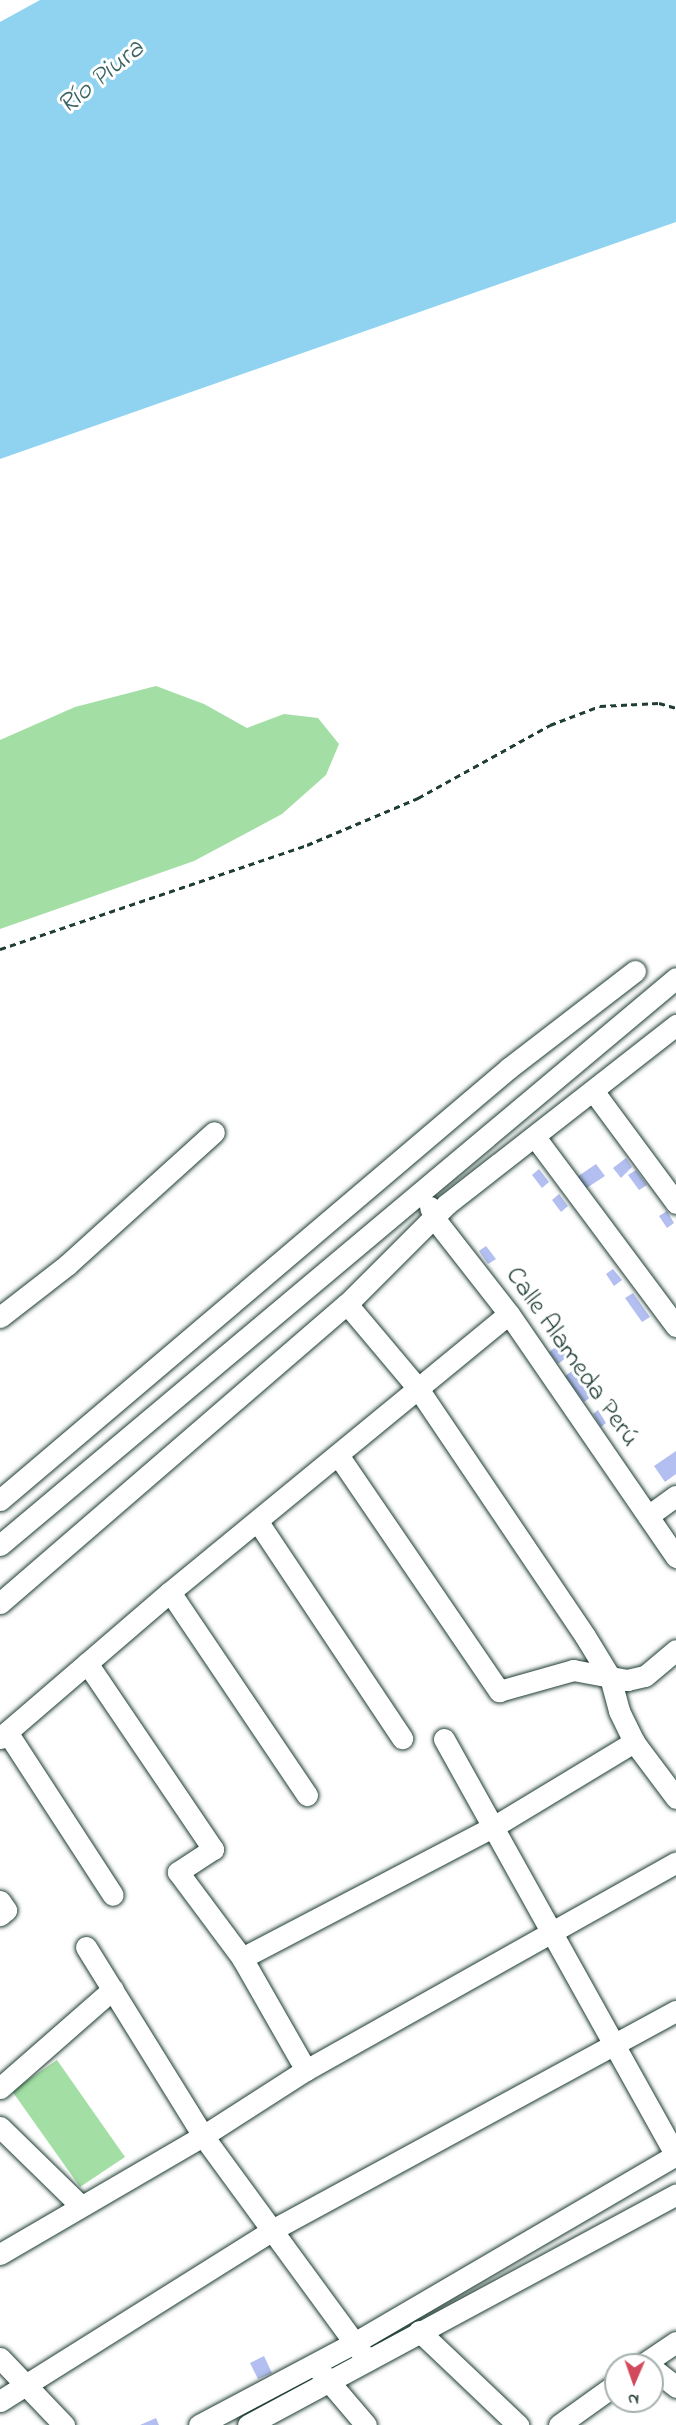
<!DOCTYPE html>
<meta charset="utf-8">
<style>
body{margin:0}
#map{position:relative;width:676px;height:2425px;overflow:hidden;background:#fff;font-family:"Indie Flower",sans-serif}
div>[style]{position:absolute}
.green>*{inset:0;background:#a3dea4}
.water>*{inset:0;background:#8fd3f1}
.building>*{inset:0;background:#b3bff0}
.path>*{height:3px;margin-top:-1.5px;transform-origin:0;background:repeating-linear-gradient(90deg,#1f3d34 0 6px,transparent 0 10.5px)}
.roads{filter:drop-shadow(0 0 2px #1f3d34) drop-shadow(0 0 2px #1f3d34)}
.minor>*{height:21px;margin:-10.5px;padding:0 10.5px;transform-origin:10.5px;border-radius:10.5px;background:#fff}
span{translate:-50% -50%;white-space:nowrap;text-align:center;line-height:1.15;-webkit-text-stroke:6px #fff;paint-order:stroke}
.street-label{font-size:27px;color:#1f3d34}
.water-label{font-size:28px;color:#3b6263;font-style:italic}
.north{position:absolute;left:604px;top:2353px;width:60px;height:60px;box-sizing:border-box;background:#fff;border:2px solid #a5b1ae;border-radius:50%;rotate:182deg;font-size:16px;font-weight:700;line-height:24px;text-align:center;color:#1f3d34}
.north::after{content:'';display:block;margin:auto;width:21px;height:27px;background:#d1495b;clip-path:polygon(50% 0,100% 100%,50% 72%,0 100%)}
</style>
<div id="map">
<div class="green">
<div style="clip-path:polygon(156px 686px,204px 704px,247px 728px,284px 714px,318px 718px,339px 744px,326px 775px,282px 814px,194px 861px,0 929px,0 740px,75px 707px)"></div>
<div style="clip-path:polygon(57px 2060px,125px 2157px,80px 2187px,12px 2091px)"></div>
</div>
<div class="water">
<div style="clip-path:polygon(40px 0,676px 0,676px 222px,0 459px,0 22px)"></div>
</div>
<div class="building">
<div style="clip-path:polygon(626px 1158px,632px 1167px,621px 1178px,613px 1168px)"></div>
<div style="clip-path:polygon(596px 1164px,605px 1176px,585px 1189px,577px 1177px)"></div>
<div style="clip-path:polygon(539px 1169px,549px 1182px,542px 1188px,532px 1175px)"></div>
<div style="clip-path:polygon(636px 1170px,647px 1185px,639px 1190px,628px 1175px)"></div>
<div style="clip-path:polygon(559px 1194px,568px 1206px,561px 1212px,552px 1200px)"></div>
<div style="clip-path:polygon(667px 1211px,674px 1223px,667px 1228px,659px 1216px)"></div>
<div style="clip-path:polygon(486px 1246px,496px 1259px,488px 1264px,479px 1251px)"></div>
<div style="clip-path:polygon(613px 1269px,622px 1280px,614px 1286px,606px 1274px)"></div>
<div style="clip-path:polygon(633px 1293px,650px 1317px,642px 1322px,625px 1298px)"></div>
<div style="clip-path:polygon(565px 1340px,574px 1352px,558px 1364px,549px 1352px)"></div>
<div style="clip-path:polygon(572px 1371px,591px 1397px,584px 1402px,565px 1376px)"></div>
<div style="clip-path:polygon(598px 1410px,606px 1423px,601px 1427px,593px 1414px)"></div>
<div style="clip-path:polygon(676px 1451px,676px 1474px,665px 1482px,654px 1466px)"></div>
<div style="clip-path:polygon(264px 2356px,272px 2373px,258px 2379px,250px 2363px)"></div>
<div style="clip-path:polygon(156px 2418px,159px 2425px,140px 2425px)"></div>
</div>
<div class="path">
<div style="left:0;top:949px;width:324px;rotate:-18.7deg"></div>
<div style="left:307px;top:845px;width:121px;rotate:-22.9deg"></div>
<div style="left:418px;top:798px;width:151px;rotate:-28.9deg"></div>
<div style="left:550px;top:725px;width:53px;rotate:-20.8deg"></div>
<div style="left:600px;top:706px;width:59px;rotate:-2.9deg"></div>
<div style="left:659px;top:703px;width:18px;rotate:16deg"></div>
</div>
<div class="roads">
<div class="minor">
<div style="left:594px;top:1092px;width:138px;rotate:53.5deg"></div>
<div style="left:535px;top:1137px;width:236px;rotate:53.3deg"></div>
<div style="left:430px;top:1207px;width:12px;rotate:70deg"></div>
<div style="left:434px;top:1218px;width:122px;rotate:52deg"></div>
<div style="left:509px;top:1314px;width:295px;rotate:55.5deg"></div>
<div style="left:347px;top:1304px;width:109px;rotate:49.9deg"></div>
<div style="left:417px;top:1387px;width:300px;rotate:56deg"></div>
<div style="left:585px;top:1636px;width:48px;rotate:58.6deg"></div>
<div style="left:610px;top:1677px;width:35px;rotate:75deg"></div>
<div style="left:619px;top:1711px;width:34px;rotate:64deg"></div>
<div style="left:634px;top:1742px;width:70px;rotate:53.1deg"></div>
<div style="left:0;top:1317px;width:85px;rotate:-37.8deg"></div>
<div style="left:67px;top:1265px;width:198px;rotate:-42.1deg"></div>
<div style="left:338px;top:1455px;width:286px;rotate:55.7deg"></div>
<div style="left:499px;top:1691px;width:77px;rotate:-15.8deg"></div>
<div style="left:573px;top:1670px;width:55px;rotate:10.5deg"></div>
<div style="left:627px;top:1680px;width:18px;rotate:-13deg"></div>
<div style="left:645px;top:1676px;width:40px;rotate:-40deg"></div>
<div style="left:0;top:1500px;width:668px;rotate:-40.32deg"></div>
<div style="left:509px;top:1068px;width:159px;rotate:-37.6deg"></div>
<div style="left:648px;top:1516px;width:34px;rotate:-36deg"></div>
<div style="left:258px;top:1522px;width:260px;rotate:56.3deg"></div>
<div style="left:0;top:1545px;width:882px;rotate:-39.99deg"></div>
<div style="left:170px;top:1592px;width:245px;rotate:56deg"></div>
<div style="left:0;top:1603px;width:458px;rotate:-40.8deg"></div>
<div style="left:347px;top:1304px;width:141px;rotate:-45deg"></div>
<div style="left:447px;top:1204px;width:291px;rotate:-38deg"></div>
<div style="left:87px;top:1663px;width:225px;rotate:55.9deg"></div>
<div style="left:213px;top:1849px;width:42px;rotate:146.7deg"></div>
<div style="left:178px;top:1872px;width:107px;rotate:53.3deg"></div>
<div style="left:242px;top:1958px;width:129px;rotate:60.3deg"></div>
<div style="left:7px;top:1732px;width:194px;rotate:57deg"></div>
<div style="left:0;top:1738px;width:224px;rotate:-40.7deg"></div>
<div style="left:170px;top:1592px;width:438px;rotate:-39.4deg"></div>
<div style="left:444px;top:1739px;width:476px;rotate:60.9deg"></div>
<div style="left:0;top:1901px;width:11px;rotate:56deg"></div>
<div style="left:6px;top:1910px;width:8px;rotate:140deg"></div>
<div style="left:86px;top:1947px;width:222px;rotate:58.2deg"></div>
<div style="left:203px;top:2136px;width:278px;rotate:53.8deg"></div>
<div style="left:242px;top:1958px;width:283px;rotate:-27.6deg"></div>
<div style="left:493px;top:1827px;width:165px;rotate:-31.1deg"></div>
<div style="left:0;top:2088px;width:150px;rotate:-41.2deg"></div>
<div style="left:0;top:2127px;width:113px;rotate:44.3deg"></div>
<div style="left:0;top:2254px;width:235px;rotate:-30.2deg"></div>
<div style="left:203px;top:2136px;width:122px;rotate:-32.7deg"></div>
<div style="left:306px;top:2070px;width:424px;rotate:-29.3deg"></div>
<div style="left:419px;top:2331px;width:137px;rotate:43.5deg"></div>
<div style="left:0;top:2358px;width:93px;rotate:46.3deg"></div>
<div style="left:642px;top:2365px;width:41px;rotate:-34.1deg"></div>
<div style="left:652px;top:2368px;width:31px;rotate:38deg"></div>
<div style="left:320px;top:2371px;width:71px;rotate:49.6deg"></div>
<div style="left:0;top:2401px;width:324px;rotate:-32.1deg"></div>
<div style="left:274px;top:2229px;width:457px;rotate:-28.5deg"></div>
<div style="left:199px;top:2425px;width:175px;rotate:-27.9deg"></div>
<div style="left:354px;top:2343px;width:373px;rotate:-30.3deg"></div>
<div style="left:248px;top:2425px;width:486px;rotate:-28.3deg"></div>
<div style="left:559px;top:2425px;width:70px;rotate:-35.7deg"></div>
</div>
</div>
<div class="street-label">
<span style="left:572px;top:1357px;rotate:55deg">Calle Alameda Perú</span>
</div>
<div class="water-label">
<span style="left:102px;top:78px;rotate:-39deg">Río Piura</span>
</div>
<div class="north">N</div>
</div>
